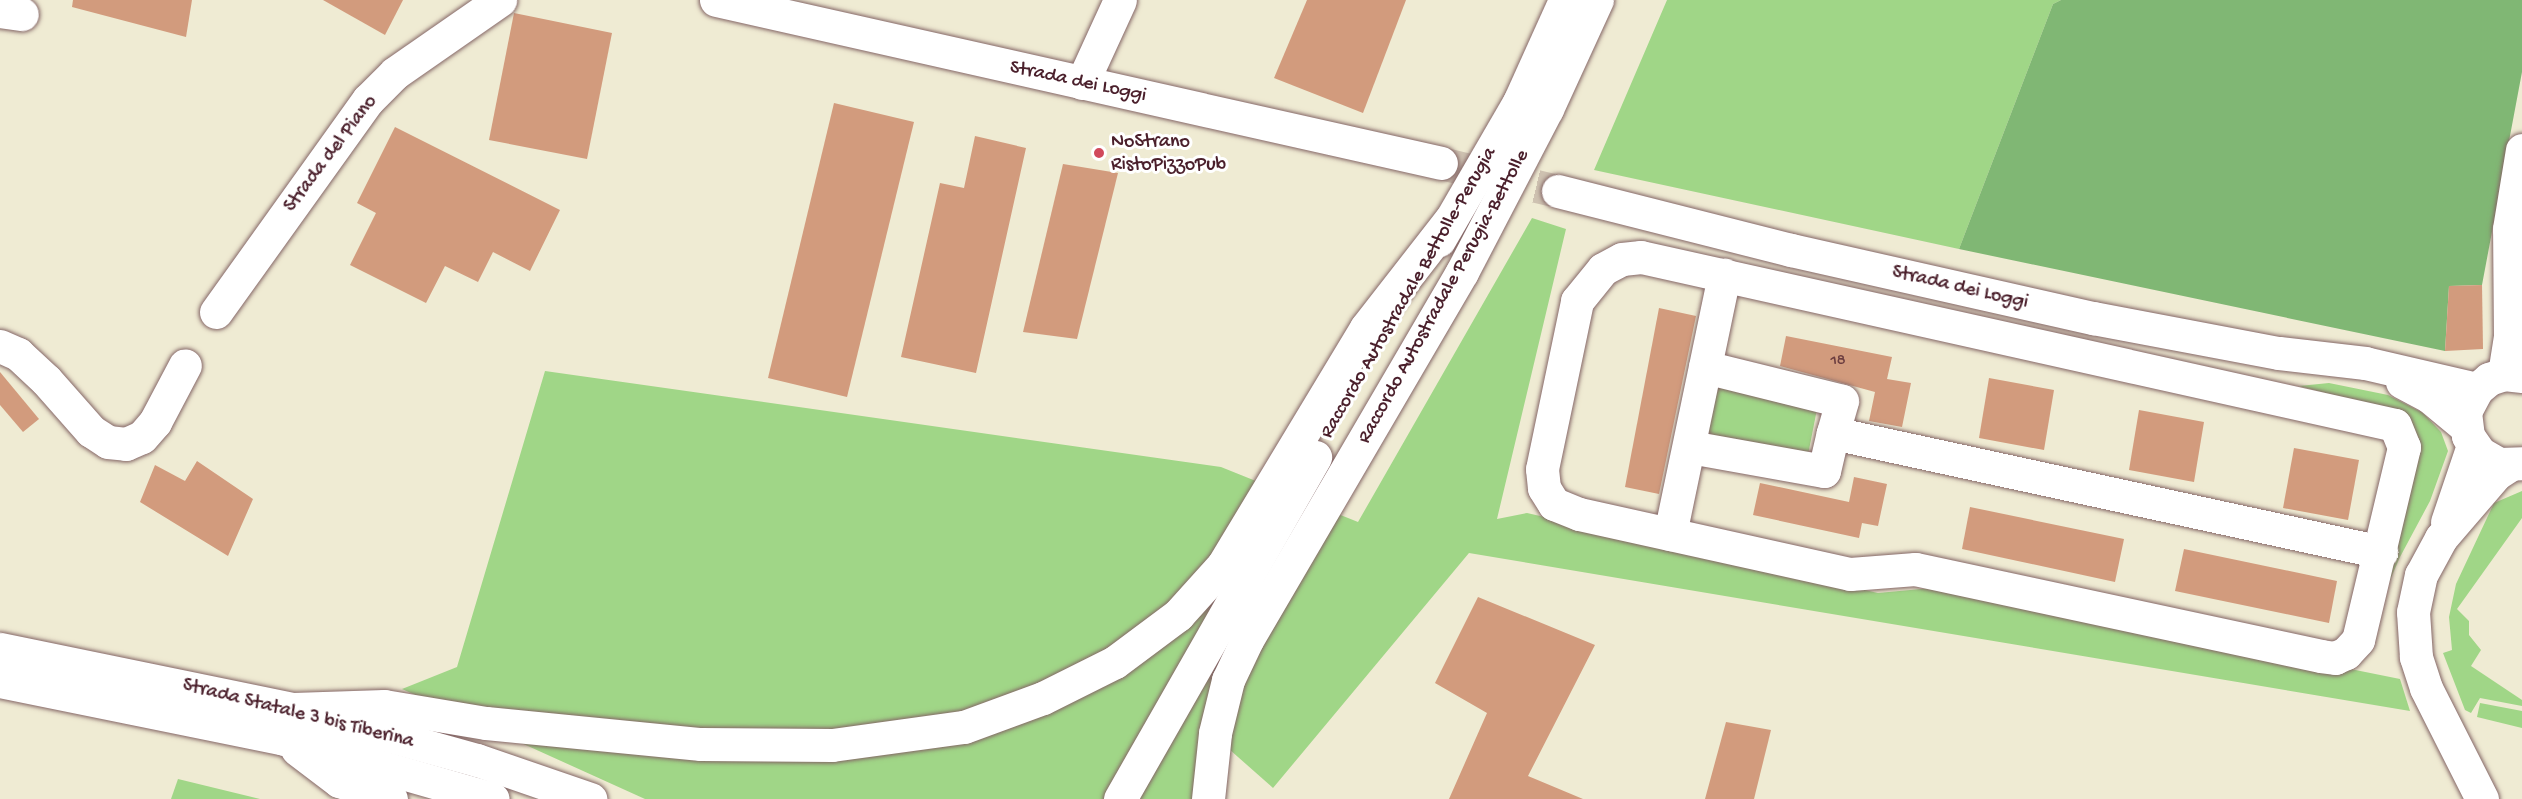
<!DOCTYPE html>
<style>
body{margin:0}
#map{position:relative;width:2522px;height:799px;overflow:hidden;background:#efebd3;font-family:"Gochi Hand",sans-serif}
div>[style]{position:absolute}
.green>*{inset:0;background:#a0d687}
.forest>*{inset:0;background:#80b774}
.building>*{inset:0;background:#d29b7d}
.minor-tunnel>*{height:33px;margin-top:-16.5px;transform-origin:0;background:repeating-linear-gradient(90deg,#cec2b1 0 33px,transparent 0 49px)}
.roads{filter:drop-shadow(0 0 2px #846666) drop-shadow(0 0 2px #846666)}
.minor>*{height:33px;margin:-16.5px;padding:0 16.5px;transform-origin:16.5px;border-radius:16.5px;background:#fff}
.major>*{height:33px;margin:-16.5px;padding:0 16.5px;transform-origin:16.5px;border-radius:16.5px;background:#fff}
.highway>*{height:33px;margin:-16.5px;padding:0 16.5px;transform-origin:16.5px;border-radius:16.5px;background:#fff}
.dots>*{width:16px;height:16px;translate:-50% -50%;box-sizing:border-box;border:3px solid #fff;border-radius:50%}
span{translate:-50% -50%;white-space:nowrap;text-align:center;line-height:1.15;-webkit-text-stroke:6px #fff;paint-order:stroke}
.number-label{font-size:16px;color:#6c3e40}
.number-label span{-webkit-text-stroke-width:0}
.street-label{font-size:20px;color:#4a1f2b}
.poi-label{font-size:20px;color:#4a1f2b}
.left{translate:0 -50%;text-align:left}
</style>
<div id="map">
<div class="green">
<div style="clip-path:polygon(1667px 0,2061px 0,2053px 4px,1959px 249px,1594px 170px)"></div>
<div style="clip-path:polygon(1532px 218px,1566px 229px,1497px 519px,1527px 513px,1878px 593px,1942px 587px,2400px 679px,2410px 711px,1469px 553px,1273px 788px,1203px 726px,1196px 799px,645px 799px,402px 689px,457px 667px,545px 371px,1221px 467px,1358px 522px)"></div>
<div style="clip-path:polygon(1719px 380px,1818px 404px,1807px 460px,1707px 437px)"></div>
<div style="clip-path:polygon(2329px 383px,2388px 395px,2423px 413px,2441px 432px,2448px 451px,2430px 501px,2400px 557px,2378px 608px,2389px 410px,2299px 386px)"></div>
<div style="clip-path:polygon(2522px 491px,2522px 518px,2457px 609px,2469px 621px,2469px 635px,2481px 650px,2471px 666px,2522px 700px,2522px 706px,2480px 698px,2471px 713px,2465px 710px,2443px 653px,2452px 650px,2449px 617px,2456px 584px,2494px 503px)"></div>
<div style="clip-path:polygon(2480px 703px,2522px 711px,2522px 728px,2477px 717px)"></div>
<div style="clip-path:polygon(178px 779px,260px 799px,171px 799px)"></div>
</div>
<div class="forest">
<div style="clip-path:polygon(2061px 0,2522px 0,2522px 72px,2482px 285px,2449px 286px,2445px 351px,1959px 249px,2053px 4px)"></div>
</div>
<div class="building">
<div style="clip-path:polygon(73px 0,192px 0,186px 37px,72px 7px)"></div>
<div style="clip-path:polygon(323px 0,403px 0,385px 35px)"></div>
<div style="clip-path:polygon(1307px 0,1406px 0,1363px 113px,1274px 78px)"></div>
<div style="clip-path:polygon(514px 13px,612px 33px,587px 159px,489px 140px)"></div>
<div style="clip-path:polygon(834px 103px,914px 122px,847px 397px,768px 378px)"></div>
<div style="clip-path:polygon(395px 127px,560px 210px,530px 271px,493px 252px,478px 282px,445px 266px,426px 303px,350px 265px,376px 213px,357px 203px)"></div>
<div style="clip-path:polygon(975px 136px,1026px 148px,976px 373px,901px 357px,940px 183px,964px 188px)"></div>
<div style="clip-path:polygon(1063px 164px,1118px 173px,1077px 339px,1023px 332px)"></div>
<div style="clip-path:polygon(2482px 285px,2483px 349px,2445px 351px,2449px 286px)"></div>
<div style="clip-path:polygon(1659px 308px,1696px 316px,1659px 494px,1625px 487px)"></div>
<div style="clip-path:polygon(1786px 336px,1892px 357px,1887px 379px,1911px 383px,1902px 427px,1869px 421px,1875px 392px,1780px 366px)"></div>
<div style="clip-path:polygon(0 372px,39px 419px,23px 432px,0 405px)"></div>
<div style="clip-path:polygon(1989px 378px,2054px 390px,2044px 450px,1979px 438px)"></div>
<div style="clip-path:polygon(2139px 410px,2204px 422px,2194px 482px,2129px 470px)"></div>
<div style="clip-path:polygon(2294px 448px,2359px 460px,2348px 520px,2283px 508px)"></div>
<div style="clip-path:polygon(197px 461px,253px 499px,228px 556px,140px 502px,155px 465px,185px 481px)"></div>
<div style="clip-path:polygon(1854px 477px,1887px 484px,1878px 526px,1862px 523px,1859px 538px,1753px 515px,1760px 483px,1849px 502px)"></div>
<div style="clip-path:polygon(1970px 507px,2124px 539px,2115px 582px,1962px 549px)"></div>
<div style="clip-path:polygon(2184px 549px,2337px 581px,2329px 623px,2175px 591px)"></div>
<div style="clip-path:polygon(1478px 597px,1595px 645px,1528px 776px,1583px 799px,1449px 799px,1487px 713px,1435px 683px)"></div>
<div style="clip-path:polygon(1726px 722px,1771px 730px,1754px 799px,1705px 799px)"></div>
</div>
<div class="minor-tunnel">
<div style="left:1441px;top:163px;width:120px;rotate:13.5deg"></div>
</div>
<div class="roads">
<div class="minor">
<div style="left:716px;top:0;width:743px;rotate:12.67deg"></div>
<div style="left:0;top:11px;width:22px;rotate:8deg"></div>
<div style="left:1082px;top:83px;width:91px;rotate:-65.4deg"></div>
<div style="left:1558px;top:191px;width:240px;rotate:14.2deg"></div>
<div style="left:1791px;top:250px;width:310px;rotate:12.7deg"></div>
<div style="left:2093px;top:318px;width:189px;rotate:10.7deg"></div>
<div style="left:2279px;top:353px;width:87px;rotate:6.6deg"></div>
<div style="left:2365px;top:363px;width:115px;rotate:13.1deg"></div>
<div style="left:1641px;top:257px;width:772px;rotate:12.56deg"></div>
<div style="left:2395px;top:425px;width:24px;rotate:68deg"></div>
<div style="left:2404px;top:447px;width:198px;rotate:103.4deg"></div>
<div style="left:2358px;top:640px;width:18px;rotate:133deg"></div>
<div style="left:2346px;top:653px;width:12px;rotate:156deg"></div>
<div style="left:2335px;top:658px;width:14px;rotate:-172deg"></div>
<div style="left:2321px;top:656px;width:415px;rotate:-167.9deg"></div>
<div style="left:1915px;top:569px;width:65px;rotate:175.6deg"></div>
<div style="left:1850px;top:574px;width:278px;rotate:-167.5deg"></div>
<div style="left:1579px;top:514px;width:27px;rotate:-158deg"></div>
<div style="left:1554px;top:504px;width:19px;rotate:-122deg"></div>
<div style="left:1544px;top:488px;width:19px;rotate:-96deg"></div>
<div style="left:1542px;top:469px;width:172px;rotate:-78.2deg"></div>
<div style="left:1577px;top:301px;width:41px;rotate:-50.9deg"></div>
<div style="left:1603px;top:269px;width:21px;rotate:-28deg"></div>
<div style="left:1622px;top:259px;width:19px;rotate:-6deg"></div>
<div style="left:216px;top:312px;width:261px;rotate:-54.4deg"></div>
<div style="left:368px;top:100px;width:38px;rotate:-45deg"></div>
<div style="left:395px;top:73px;width:128px;rotate:-34.8deg"></div>
<div style="left:0;top:346px;width:20px;rotate:24deg"></div>
<div style="left:18px;top:354px;width:38px;rotate:43deg"></div>
<div style="left:46px;top:380px;width:68px;rotate:48.6deg"></div>
<div style="left:91px;top:431px;width:20px;rotate:33deg"></div>
<div style="left:108px;top:442px;width:18px;rotate:6deg"></div>
<div style="left:126px;top:444px;width:17px;rotate:-24deg"></div>
<div style="left:142px;top:437px;width:20px;rotate:-49deg"></div>
<div style="left:155px;top:422px;width:64px;rotate:-62.2deg"></div>
<div style="left:1705px;top:367px;width:141px;rotate:13.9deg"></div>
<div style="left:1842px;top:401px;width:33px;rotate:106deg"></div>
<div style="left:1833px;top:433px;width:561px;rotate:12.25deg"></div>
<div style="left:2402px;top:382px;width:32px;rotate:28deg"></div>
<div style="left:2430px;top:397px;width:45px;rotate:39.6deg"></div>
<div style="left:1690px;top:447px;width:136px;rotate:10.2deg"></div>
<div style="left:1824px;top:471px;width:39px;rotate:-77deg"></div>
<div style="left:1670px;top:534px;width:265px;rotate:-78.2deg"></div>
</div>
<div class="major">
<div style="left:2504px;top:374px;width:38px;rotate:-81deg"></div>
<div style="left:2510px;top:336px;width:107px;rotate:-90.5deg"></div>
<div style="left:2509px;top:229px;width:80px;rotate:-80.7deg"></div>
<div style="left:2522px;top:376px;width:18px;rotate:-174deg"></div>
<div style="left:2504px;top:374px;width:16px;rotate:162deg"></div>
<div style="left:2489px;top:379px;width:16px;rotate:140deg"></div>
<div style="left:2477px;top:389px;width:26px;rotate:118deg"></div>
<div style="left:2465px;top:412px;width:24px;rotate:83deg"></div>
<div style="left:2468px;top:436px;width:21px;rotate:55deg"></div>
<div style="left:2480px;top:453px;width:22px;rotate:30deg"></div>
<div style="left:2499px;top:464px;width:23px;rotate:-2deg"></div>
<div style="left:2447px;top:522px;width:81px;rotate:-71.3deg"></div>
<div style="left:2482px;top:799px;width:124px;rotate:-116.8deg"></div>
<div style="left:2426px;top:688px;width:33px;rotate:-108deg"></div>
<div style="left:2416px;top:657px;width:45px;rotate:-93.8deg"></div>
<div style="left:2413px;top:612px;width:38px;rotate:-78deg"></div>
<div style="left:2421px;top:575px;width:42px;rotate:-61.6deg"></div>
<div style="left:2441px;top:538px;width:84px;rotate:-49.3deg"></div>
<div style="left:2496px;top:474px;width:17px;rotate:-33deg"></div>
</div>
<div class="highway">
<div style="left:1439px;top:240px;width:160px;rotate:-59.9deg"></div>
<div style="left:1519px;top:102px;width:112px;rotate:-65.7deg"></div>
<div style="left:0;top:649px;width:299px;rotate:11.6deg"></div>
<div style="left:293px;top:709px;width:191px;rotate:15.5deg"></div>
<div style="left:477px;top:760px;width:120px;rotate:19deg"></div>
<div style="left:0;top:681px;width:290px;rotate:11.5deg"></div>
<div style="left:284px;top:739px;width:217px;rotate:16deg"></div>
<div style="left:293px;top:709px;width:91px;rotate:-1.9deg"></div>
<div style="left:384px;top:706px;width:103px;rotate:9.5deg"></div>
<div style="left:486px;top:723px;width:216px;rotate:5.6deg"></div>
<div style="left:701px;top:744px;width:131px;rotate:0.4deg"></div>
<div style="left:832px;top:745px;width:133px;rotate:-7.8deg"></div>
<div style="left:964px;top:727px;width:84px;rotate:-20.2deg"></div>
<div style="left:1043px;top:698px;width:80px;rotate:-26.6deg"></div>
<div style="left:1115px;top:662px;width:79px;rotate:-36.7deg"></div>
<div style="left:1178px;top:615px;width:67px;rotate:-48deg"></div>
<div style="left:1223px;top:565px;width:277px;rotate:-58.9deg"></div>
<div style="left:1366px;top:328px;width:137px;rotate:-52.1deg"></div>
<div style="left:297px;top:749px;width:53px;rotate:37.3deg"></div>
<div style="left:339px;top:781px;width:55px;rotate:19.1deg"></div>
<div style="left:1120px;top:799px;width:394px;rotate:-60.3deg"></div>
<div style="left:1208px;top:799px;width:66px;rotate:-83.9deg"></div>
<div style="left:1215px;top:733px;width:55px;rotate:-76.2deg"></div>
<div style="left:1228px;top:680px;width:44px;rotate:-64.6deg"></div>
<div style="left:1247px;top:640px;width:426px;rotate:-59.7deg"></div>
<div style="left:1462px;top:272px;width:184px;rotate:-62.5deg"></div>
<div style="left:1547px;top:109px;width:120px;rotate:-65.4deg"></div>
</div>
</div>
<div class="dots">
<div style="left:1099px;top:153px;background:#d1495b"></div>
</div>
<div class="number-label">
<span style="left:1838px;top:362px">18</span>
</div>
<div class="street-label">
<span style="left:1078px;top:82px;rotate:12deg">Strada dei Loggi</span>
<span style="left:331px;top:154px;rotate:-53deg">Strada del Piano</span>
<span style="left:1960px;top:288px;rotate:13deg">Strada dei Loggi</span>
<span style="left:1409px;top:293px;rotate:-60deg">Raccordo Autostradale Bettolle-Perugia</span>
<span style="left:1444px;top:297px;rotate:-61deg">Raccordo Autostradale Perugia-Bettolle</span>
<span style="left:298px;top:714px;rotate:14deg">Strada Statale 3 bis Tiberina</span>
</div>
<div class="poi-label">
<span class="left" style="left:1111px;top:154px">NoStrano<br>RistoPizzoPub</span>
</div>
</div>
